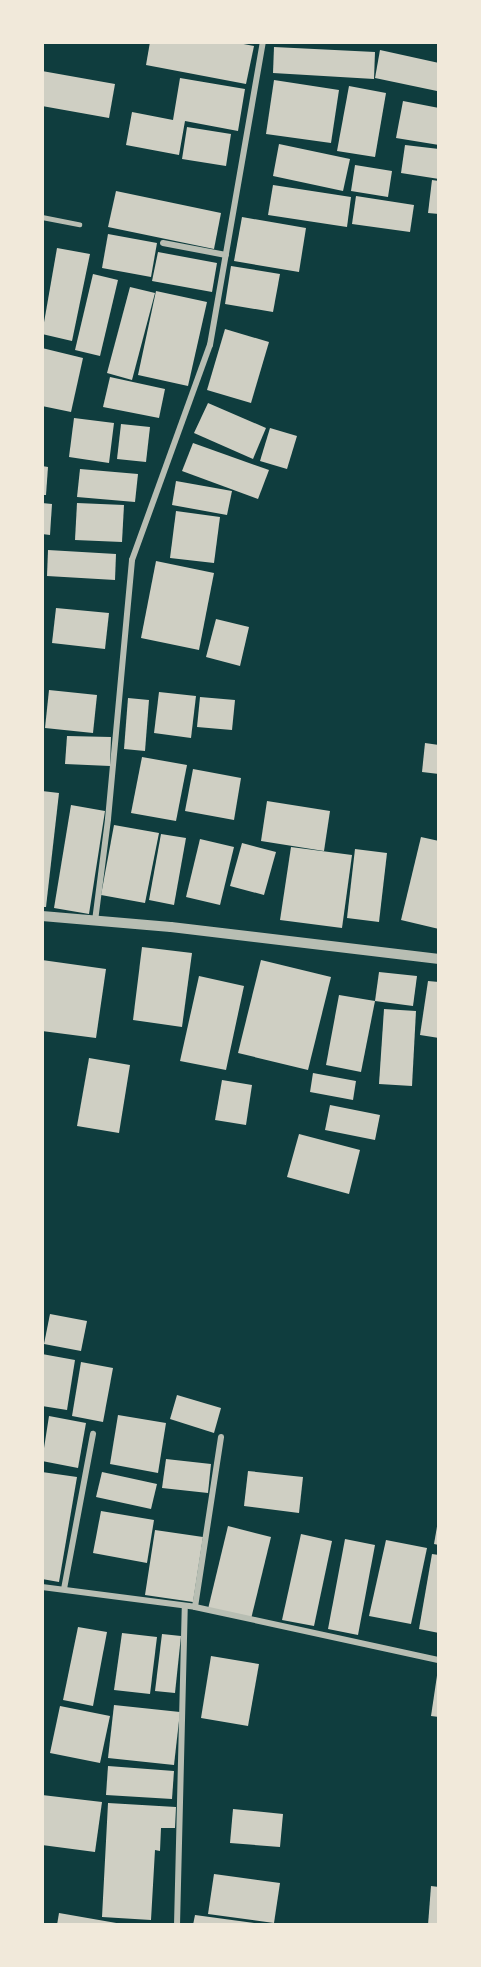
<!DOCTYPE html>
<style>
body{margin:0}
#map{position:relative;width:481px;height:1967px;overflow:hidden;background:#0f3d3e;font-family:Poppins,sans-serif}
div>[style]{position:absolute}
.building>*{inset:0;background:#cfcfc3}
.service>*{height:4.5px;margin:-2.25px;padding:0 2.25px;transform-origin:2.25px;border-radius:2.25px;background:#b8beb3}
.minor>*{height:6px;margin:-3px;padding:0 3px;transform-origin:3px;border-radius:3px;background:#b8beb3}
.tertiary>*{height:10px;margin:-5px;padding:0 5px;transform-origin:5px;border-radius:5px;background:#b8beb3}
span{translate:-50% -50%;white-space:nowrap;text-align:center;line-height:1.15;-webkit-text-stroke:5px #f1e9da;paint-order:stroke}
.frame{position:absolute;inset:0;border:44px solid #f1e9da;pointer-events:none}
</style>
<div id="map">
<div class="building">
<div style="clip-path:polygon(150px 42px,233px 42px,254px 46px,246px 84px,146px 65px)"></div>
<div style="clip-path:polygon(274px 47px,375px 52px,374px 79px,273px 73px)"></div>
<div style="clip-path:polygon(380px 50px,439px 63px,437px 91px,375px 78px)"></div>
<div style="clip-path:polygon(42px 71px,115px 84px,109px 118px,42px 106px)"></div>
<div style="clip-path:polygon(180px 78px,245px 89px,238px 131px,185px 121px,179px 155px,126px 145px,132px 112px,173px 120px)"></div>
<div style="clip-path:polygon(274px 80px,339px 90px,331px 143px,266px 134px)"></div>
<div style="clip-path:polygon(349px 86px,386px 93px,375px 157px,337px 151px)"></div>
<div style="clip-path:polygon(403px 101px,439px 108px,439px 145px,396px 138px)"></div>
<div style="clip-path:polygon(187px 127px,231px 134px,226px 166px,182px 159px)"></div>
<div style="clip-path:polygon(279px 144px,350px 159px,343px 191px,273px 176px)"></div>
<div style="clip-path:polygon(405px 145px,439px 149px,439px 179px,401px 173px)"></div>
<div style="clip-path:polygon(355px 165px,392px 171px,388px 197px,351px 191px)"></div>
<div style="clip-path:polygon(432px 180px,439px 181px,439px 214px,428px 213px)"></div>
<div style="clip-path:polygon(273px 185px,351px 197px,347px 227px,268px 215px)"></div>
<div style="clip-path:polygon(116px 191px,221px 213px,214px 249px,108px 227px)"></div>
<div style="clip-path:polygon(356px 196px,414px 205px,410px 232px,352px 224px)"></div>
<div style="clip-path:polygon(242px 217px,306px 228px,299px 272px,234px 261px)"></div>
<div style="clip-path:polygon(108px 234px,157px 243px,151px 277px,102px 268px)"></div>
<div style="clip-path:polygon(57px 248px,90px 254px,72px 341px,42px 334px)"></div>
<div style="clip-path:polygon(158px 252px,217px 263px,212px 292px,152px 281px)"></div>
<div style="clip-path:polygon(231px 266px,280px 274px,273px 312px,225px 304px)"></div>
<div style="clip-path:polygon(93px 274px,118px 280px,100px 356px,75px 350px)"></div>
<div style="clip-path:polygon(130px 287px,155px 293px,132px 380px,107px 373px)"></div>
<div style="clip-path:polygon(156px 291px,207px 302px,188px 386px,138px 375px)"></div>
<div style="clip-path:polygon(225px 329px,269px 342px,251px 403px,207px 390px)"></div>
<div style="clip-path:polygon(42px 348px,83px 358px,71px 412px,42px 406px)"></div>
<div style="clip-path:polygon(110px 377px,165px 389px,159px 418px,103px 407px)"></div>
<div style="clip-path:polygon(208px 403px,266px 428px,253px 459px,194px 433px)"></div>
<div style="clip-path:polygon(74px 418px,114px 423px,109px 463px,69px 457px)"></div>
<div style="clip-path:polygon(121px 424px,150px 427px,146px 462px,117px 459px)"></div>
<div style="clip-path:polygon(270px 428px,297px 436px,287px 469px,260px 461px)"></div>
<div style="clip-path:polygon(193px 443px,269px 470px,258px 499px,182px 471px)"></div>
<div style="clip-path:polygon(42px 466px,48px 467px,46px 495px,42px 495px)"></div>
<div style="clip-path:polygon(80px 469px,138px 474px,135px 502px,77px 497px)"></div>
<div style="clip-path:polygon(176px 481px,232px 491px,227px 515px,172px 505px)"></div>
<div style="clip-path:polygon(42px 503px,52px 504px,50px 535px,42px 534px)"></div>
<div style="clip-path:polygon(77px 503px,124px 505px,122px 542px,75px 540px)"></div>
<div style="clip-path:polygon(176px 511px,220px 517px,214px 563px,170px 558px)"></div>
<div style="clip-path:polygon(48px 550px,116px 554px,115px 580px,47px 576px)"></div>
<div style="clip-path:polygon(156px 561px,214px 573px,199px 650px,141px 638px)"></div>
<div style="clip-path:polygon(56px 608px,109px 613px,105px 649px,52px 643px)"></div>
<div style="clip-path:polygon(216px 619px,249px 627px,240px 666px,206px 657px)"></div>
<div style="clip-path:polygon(49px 690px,97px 695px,93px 733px,45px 728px)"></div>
<div style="clip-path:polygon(159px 692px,196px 696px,191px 738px,154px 733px)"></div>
<div style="clip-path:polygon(200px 697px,235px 700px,232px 730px,197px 727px)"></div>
<div style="clip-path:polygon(128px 698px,149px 700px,145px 751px,124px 749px)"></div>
<div style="clip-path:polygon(67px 736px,111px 737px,110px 766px,65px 764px)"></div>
<div style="clip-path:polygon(425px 743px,439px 745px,439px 774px,422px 772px)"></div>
<div style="clip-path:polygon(142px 757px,187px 765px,176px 821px,131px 813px)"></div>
<div style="clip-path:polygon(193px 769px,241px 778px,234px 820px,185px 811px)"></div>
<div style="clip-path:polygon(42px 791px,59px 793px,46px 907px,42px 907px)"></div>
<div style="clip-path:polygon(267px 801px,330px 811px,324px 851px,261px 841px)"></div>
<div style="clip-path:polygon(71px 805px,105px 811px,89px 914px,54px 908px)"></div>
<div style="clip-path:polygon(114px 825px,159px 833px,145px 903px,101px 895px)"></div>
<div style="clip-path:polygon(161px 834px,186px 838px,174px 905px,149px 900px)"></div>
<div style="clip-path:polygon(421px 837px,439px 841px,439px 929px,401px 920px)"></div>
<div style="clip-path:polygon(200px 839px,234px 847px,220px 905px,186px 897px)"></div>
<div style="clip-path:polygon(242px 843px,276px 852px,264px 895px,230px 886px)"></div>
<div style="clip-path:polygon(291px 847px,352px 855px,342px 928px,280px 920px)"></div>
<div style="clip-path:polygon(355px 849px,387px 853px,379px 922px,347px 918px)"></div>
<div style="clip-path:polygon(142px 947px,192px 953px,182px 1027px,133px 1020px)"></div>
<div style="clip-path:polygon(42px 960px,106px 969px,96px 1038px,42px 1031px)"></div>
<div style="clip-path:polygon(261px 960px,331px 977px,308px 1070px,238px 1053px)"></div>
<div style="clip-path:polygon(379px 972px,417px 976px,413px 1006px,375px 1001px)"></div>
<div style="clip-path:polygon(199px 976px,244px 986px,226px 1070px,180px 1061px)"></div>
<div style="clip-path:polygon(428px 981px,439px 982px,439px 1038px,420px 1035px)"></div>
<div style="clip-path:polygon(339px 995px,375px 1001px,361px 1072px,326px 1065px)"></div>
<div style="clip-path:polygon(384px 1009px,416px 1011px,412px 1086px,379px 1084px)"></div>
<div style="clip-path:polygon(89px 1058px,130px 1065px,119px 1133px,77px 1126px)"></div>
<div style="clip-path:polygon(313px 1073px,356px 1081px,353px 1100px,310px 1092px)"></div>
<div style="clip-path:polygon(222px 1080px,252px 1085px,246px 1125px,215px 1120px)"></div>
<div style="clip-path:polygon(330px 1105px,380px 1115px,375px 1140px,325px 1130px)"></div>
<div style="clip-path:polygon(299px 1134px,360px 1150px,349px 1194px,287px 1177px)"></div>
<div style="clip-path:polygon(50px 1314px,87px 1321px,81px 1351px,44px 1344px)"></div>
<div style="clip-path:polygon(42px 1354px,75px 1360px,67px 1410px,42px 1406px)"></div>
<div style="clip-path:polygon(81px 1362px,113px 1368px,103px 1422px,72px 1416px)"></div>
<div style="clip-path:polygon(177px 1395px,221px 1408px,214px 1433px,170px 1419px)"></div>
<div style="clip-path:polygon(118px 1415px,166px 1423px,158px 1473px,110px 1464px)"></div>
<div style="clip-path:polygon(49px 1416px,86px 1423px,78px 1468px,42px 1461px)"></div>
<div style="clip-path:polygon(166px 1459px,211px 1464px,208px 1493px,162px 1488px)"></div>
<div style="clip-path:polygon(248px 1471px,303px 1477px,299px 1513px,244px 1506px)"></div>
<div style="clip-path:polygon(42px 1472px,77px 1477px,59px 1582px,42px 1579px)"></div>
<div style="clip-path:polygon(102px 1472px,157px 1484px,151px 1509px,96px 1497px)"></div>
<div style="clip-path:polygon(101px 1511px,154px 1520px,147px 1563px,93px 1553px)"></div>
<div style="clip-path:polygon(438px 1521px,439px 1521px,439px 1545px,434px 1544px)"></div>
<div style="clip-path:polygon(228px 1526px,271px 1537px,251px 1619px,208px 1609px)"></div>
<div style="clip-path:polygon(155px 1530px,203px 1537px,193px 1602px,145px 1595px)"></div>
<div style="clip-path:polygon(301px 1534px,332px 1541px,314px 1626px,282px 1620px)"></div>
<div style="clip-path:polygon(345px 1539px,375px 1545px,358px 1635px,328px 1629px)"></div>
<div style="clip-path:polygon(386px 1540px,427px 1548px,411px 1624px,369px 1616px)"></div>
<div style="clip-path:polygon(432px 1554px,439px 1555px,439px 1633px,419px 1629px)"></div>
<div style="clip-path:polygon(78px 1627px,107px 1632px,93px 1706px,63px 1700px)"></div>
<div style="clip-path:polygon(122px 1633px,157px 1637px,150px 1694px,114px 1690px)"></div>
<div style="clip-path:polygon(162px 1634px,181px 1636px,175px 1693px,155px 1691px)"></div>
<div style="clip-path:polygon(211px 1656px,259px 1664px,248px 1726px,201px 1718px)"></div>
<div style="clip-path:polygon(438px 1669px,439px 1670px,439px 1717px,431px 1716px)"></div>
<div style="clip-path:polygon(114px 1705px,180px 1712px,174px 1765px,108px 1758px)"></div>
<div style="clip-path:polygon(60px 1706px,110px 1716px,100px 1763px,50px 1753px)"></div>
<div style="clip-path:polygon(108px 1766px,174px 1771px,172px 1799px,106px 1795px)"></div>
<div style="clip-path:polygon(42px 1795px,102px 1802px,95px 1852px,42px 1845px)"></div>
<div style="clip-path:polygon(108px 1803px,176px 1807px,175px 1828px,161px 1828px,160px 1851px,155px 1850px,151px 1920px,102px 1917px)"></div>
<div style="clip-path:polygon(233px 1809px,283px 1814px,280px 1847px,230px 1843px)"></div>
<div style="clip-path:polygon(214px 1874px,280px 1883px,274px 1923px,208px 1914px)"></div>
<div style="clip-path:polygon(431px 1886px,439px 1887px,439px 1925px,428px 1925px)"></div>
<div style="clip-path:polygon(59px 1913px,122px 1924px,122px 1925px,57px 1925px)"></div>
<div style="clip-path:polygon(195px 1915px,261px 1924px,261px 1925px,193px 1925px)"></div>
</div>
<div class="service">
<div style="left:42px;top:217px;width:38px;rotate:11deg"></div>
</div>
<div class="minor">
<div style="left:163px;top:243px;width:64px;rotate:10.8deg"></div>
<div style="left:95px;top:921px;width:103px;rotate:-82.7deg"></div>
<div style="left:108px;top:819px;width:260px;rotate:-84.7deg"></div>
<div style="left:132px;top:560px;width:229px;rotate:-70.1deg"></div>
<div style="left:210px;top:345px;width:308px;rotate:-80.1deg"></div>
<div style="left:42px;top:1587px;width:154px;rotate:7.4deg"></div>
<div style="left:195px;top:1607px;width:250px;rotate:12.3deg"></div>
<div style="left:64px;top:1589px;width:158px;rotate:-79.4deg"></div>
<div style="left:195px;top:1607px;width:172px;rotate:-81.3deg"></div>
<div style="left:177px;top:1925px;width:318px;rotate:-88.6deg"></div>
</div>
<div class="tertiary">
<div style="left:42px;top:916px;width:129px;rotate:4.9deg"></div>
<div style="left:171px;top:927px;width:270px;rotate:6.8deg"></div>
</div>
<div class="frame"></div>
</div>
